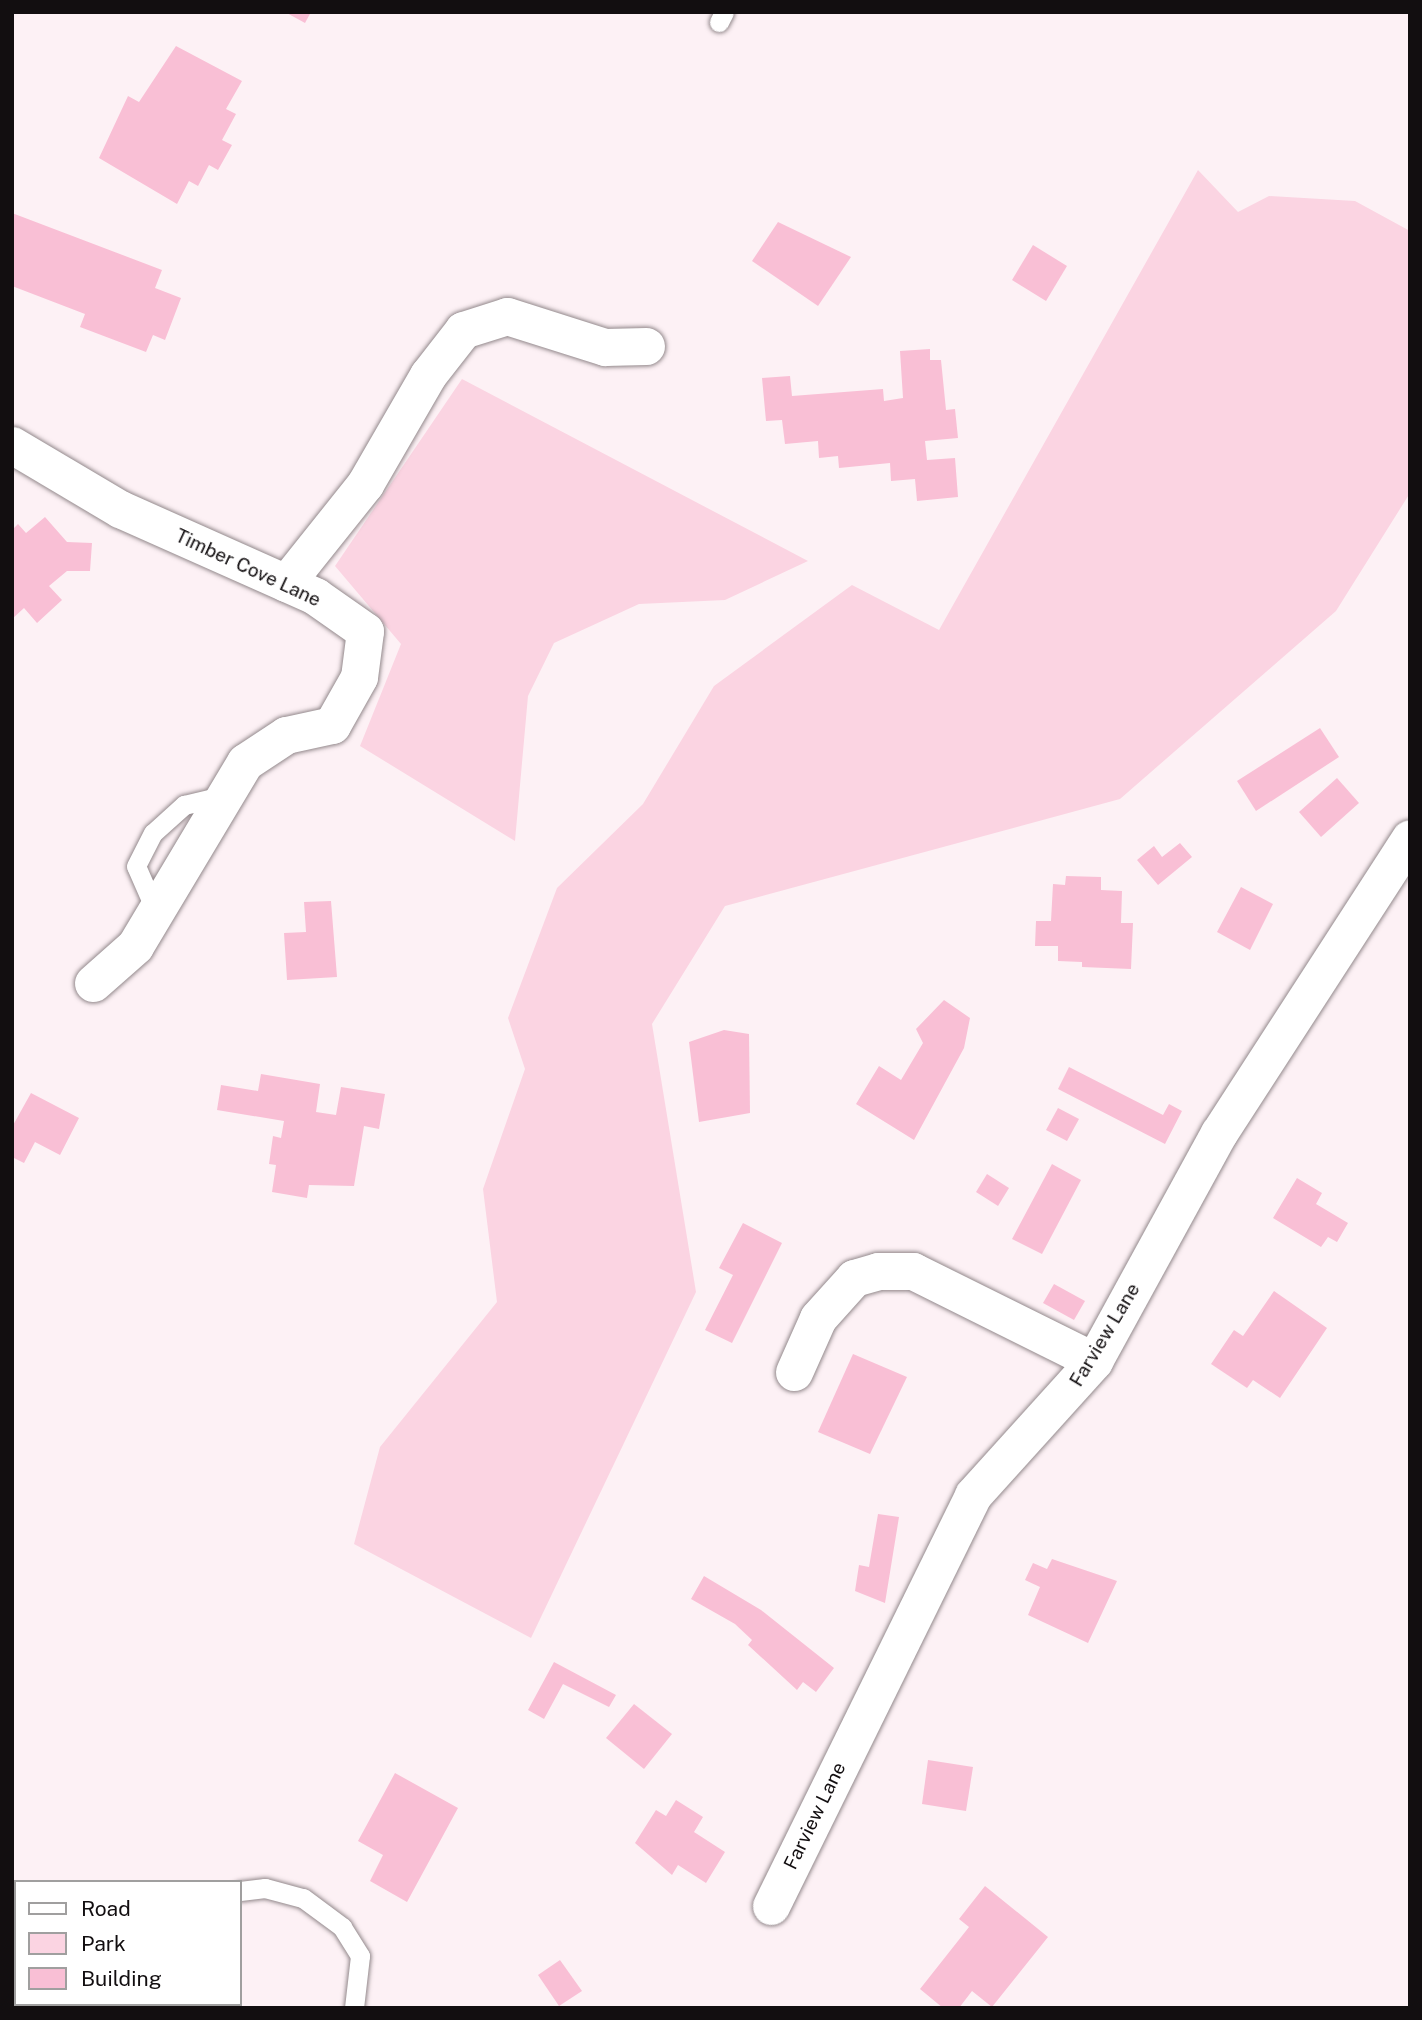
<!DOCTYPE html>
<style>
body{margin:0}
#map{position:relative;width:1422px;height:2020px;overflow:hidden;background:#fdf1f5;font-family:"Public Sans",sans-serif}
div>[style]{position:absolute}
.green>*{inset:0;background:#fbd4e2}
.building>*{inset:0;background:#f9bfd5}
.roads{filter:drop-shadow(0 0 2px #93898c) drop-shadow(0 0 2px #93898c)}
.service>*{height:19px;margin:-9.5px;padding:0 9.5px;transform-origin:9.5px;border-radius:9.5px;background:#fff}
.minor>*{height:37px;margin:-18.5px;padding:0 18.5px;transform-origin:18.5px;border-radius:18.5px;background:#fff}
span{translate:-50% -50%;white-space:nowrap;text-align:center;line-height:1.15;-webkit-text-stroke:6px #fff;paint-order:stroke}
.street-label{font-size:19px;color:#120e10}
.frame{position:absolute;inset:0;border:14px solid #120e10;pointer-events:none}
.legend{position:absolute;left:14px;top:1880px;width:228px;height:126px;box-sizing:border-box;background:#fff;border:2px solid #a09f9f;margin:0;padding:9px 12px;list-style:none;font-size:21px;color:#120e10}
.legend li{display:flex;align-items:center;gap:14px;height:35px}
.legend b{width:35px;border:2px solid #a09f9f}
</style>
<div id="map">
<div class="green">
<div style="clip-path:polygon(1198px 170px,1238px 212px,1269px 196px,1355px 201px,1410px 231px,1410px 493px,1336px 611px,1120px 799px,725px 906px,652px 1024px,696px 1292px,531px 1638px,354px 1544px,380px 1447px,497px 1302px,483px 1189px,525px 1069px,508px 1018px,557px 888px,643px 804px,714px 686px,852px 585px,939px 630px)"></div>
<div style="clip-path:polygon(462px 379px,808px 561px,725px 600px,639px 604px,554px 643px,528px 696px,515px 841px,360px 746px,401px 644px,335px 566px)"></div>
</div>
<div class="building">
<div style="clip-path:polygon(285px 12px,311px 12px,305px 23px)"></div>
<div style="clip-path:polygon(176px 46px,242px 81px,226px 109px,236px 114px,222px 140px,232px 145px,218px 170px,209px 165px,198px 186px,189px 181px,177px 204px,99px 158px,128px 96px,139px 102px)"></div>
<div style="clip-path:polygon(12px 213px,162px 270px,155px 288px,181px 298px,165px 340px,153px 335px,146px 352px,80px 327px,85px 314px,12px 286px)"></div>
<div style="clip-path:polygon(778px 222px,851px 257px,818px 306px,752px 261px)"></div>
<div style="clip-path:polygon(1033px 245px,1067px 266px,1046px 301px,1012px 280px)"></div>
<div style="clip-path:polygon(930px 349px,930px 360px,941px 360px,946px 410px,955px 409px,958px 438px,925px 441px,927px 460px,955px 458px,958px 497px,917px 501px,915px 479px,891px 481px,890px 463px,839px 468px,838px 456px,819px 458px,818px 441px,785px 444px,782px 420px,766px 421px,762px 378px,790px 376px,792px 396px,883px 389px,884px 401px,903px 398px,900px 351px)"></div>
<div style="clip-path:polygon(45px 517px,67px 542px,92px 543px,90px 571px,67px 571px,49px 586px,62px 600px,37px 623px,24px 608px,12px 619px,12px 530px,18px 524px,26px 533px)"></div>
<div style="clip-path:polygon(1320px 728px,1339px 757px,1256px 811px,1237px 781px)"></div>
<div style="clip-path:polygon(1337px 778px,1359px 803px,1321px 837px,1299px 812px)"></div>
<div style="clip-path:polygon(1180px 843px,1192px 857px,1158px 885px,1137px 860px,1154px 846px,1162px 857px)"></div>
<div style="clip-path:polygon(1066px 876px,1101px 877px,1101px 890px,1122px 891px,1121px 923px,1133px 923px,1131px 969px,1082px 967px,1082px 962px,1058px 961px,1058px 946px,1035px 946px,1036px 921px,1051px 921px,1053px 884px,1065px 885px)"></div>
<div style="clip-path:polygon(1241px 887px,1273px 904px,1250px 950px,1217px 932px)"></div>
<div style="clip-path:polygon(331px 901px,337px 977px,287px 980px,284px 933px,306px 932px,304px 902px)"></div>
<div style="clip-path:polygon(944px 1000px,970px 1018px,964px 1048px,914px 1140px,856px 1104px,879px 1066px,901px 1080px,923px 1043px,916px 1029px)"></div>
<div style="clip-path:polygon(724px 1030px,749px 1034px,750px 1113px,699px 1122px,689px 1042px)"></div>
<div style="clip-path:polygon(1069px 1067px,1163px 1115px,1169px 1104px,1182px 1111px,1165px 1144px,1058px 1089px)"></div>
<div style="clip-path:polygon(261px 1074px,320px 1084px,316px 1112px,336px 1115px,341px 1087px,385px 1094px,379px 1129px,364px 1126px,354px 1186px,309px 1185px,307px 1198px,272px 1192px,276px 1165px,269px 1164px,273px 1136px,281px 1138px,284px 1121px,217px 1110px,221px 1085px,258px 1091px)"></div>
<div style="clip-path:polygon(31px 1093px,79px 1118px,60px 1155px,35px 1142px,24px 1163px,12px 1157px,12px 1127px)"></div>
<div style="clip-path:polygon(1058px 1108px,1079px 1119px,1067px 1141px,1046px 1130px)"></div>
<div style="clip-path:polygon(1052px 1164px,1081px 1180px,1042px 1254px,1012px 1239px)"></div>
<div style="clip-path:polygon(987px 1174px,1009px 1188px,998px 1206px,976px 1192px)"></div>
<div style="clip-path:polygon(1297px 1178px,1322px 1193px,1316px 1204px,1348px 1223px,1337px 1242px,1328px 1237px,1321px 1247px,1273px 1218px)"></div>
<div style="clip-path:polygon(743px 1223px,782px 1243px,732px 1343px,705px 1330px,733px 1275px,719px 1268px)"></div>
<div style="clip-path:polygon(1054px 1284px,1085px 1301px,1074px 1320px,1043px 1303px)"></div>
<div style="clip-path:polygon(1274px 1291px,1327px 1328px,1280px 1398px,1253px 1380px,1247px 1388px,1211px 1364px,1234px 1330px,1243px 1336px)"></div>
<div style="clip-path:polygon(853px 1354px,907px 1377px,870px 1454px,818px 1432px)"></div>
<div style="clip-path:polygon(878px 1514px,899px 1517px,885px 1603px,855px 1591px,859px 1565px,869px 1567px)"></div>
<div style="clip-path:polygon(1052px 1559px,1117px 1581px,1088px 1643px,1028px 1615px,1040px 1587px,1025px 1580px,1033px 1563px,1047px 1569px)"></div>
<div style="clip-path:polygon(704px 1576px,761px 1610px,834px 1668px,816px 1692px,803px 1682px,797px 1690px,748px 1645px,752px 1640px,735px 1624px,691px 1599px)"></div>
<div style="clip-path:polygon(554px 1662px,616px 1695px,609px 1707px,563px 1684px,544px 1719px,528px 1710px)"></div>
<div style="clip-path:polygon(634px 1704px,672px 1734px,644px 1769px,606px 1738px)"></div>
<div style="clip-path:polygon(928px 1760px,973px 1767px,966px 1811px,922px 1804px)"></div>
<div style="clip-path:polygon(395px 1773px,458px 1808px,407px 1902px,370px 1881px,383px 1855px,358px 1841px)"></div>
<div style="clip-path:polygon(676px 1800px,703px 1817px,694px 1832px,725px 1852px,706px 1883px,678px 1865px,672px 1875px,635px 1843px,656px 1810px,666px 1816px)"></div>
<div style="clip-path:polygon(985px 1886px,1048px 1937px,992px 2007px,972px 1991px,959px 2008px,943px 2008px,920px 1989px,969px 1927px,959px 1919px)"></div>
<div style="clip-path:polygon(560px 1960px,582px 1991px,559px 2006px,538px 1975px)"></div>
</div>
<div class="roads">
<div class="service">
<div style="left:719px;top:22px;width:11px;rotate:-63deg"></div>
<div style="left:157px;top:914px;width:52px;rotate:-113.6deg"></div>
<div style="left:136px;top:866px;width:37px;rotate:-63deg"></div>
<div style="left:153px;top:833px;width:42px;rotate:-42.1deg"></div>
<div style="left:184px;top:805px;width:43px;rotate:-13.4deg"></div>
<div style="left:240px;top:1891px;width:25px;rotate:-7deg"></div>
<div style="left:265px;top:1888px;width:39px;rotate:15deg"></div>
<div style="left:303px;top:1898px;width:49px;rotate:36.6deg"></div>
<div style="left:342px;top:1927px;width:34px;rotate:58deg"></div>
<div style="left:360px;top:1956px;width:52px;rotate:96.6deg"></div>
<div style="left:115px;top:2008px;width:6px;rotate:-45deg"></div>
</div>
<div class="minor">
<div style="left:12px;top:445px;width:126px;rotate:30.7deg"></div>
<div style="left:120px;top:509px;width:214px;rotate:24deg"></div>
<div style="left:315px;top:596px;width:61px;rotate:35deg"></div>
<div style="left:365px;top:631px;width:46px;rotate:97.4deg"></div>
<div style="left:359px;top:677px;width:55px;rotate:119.4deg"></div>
<div style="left:332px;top:725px;width:47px;rotate:167.7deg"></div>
<div style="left:286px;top:735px;width:49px;rotate:146.6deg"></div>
<div style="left:245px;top:762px;width:214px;rotate:120.9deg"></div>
<div style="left:135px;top:946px;width:56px;rotate:138.6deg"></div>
<div style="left:286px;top:583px;width:127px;rotate:-51.4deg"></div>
<div style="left:365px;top:484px;width:126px;rotate:-60deg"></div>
<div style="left:428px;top:375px;width:57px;rotate:-52.1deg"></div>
<div style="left:463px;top:330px;width:46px;rotate:-17.7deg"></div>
<div style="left:507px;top:316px;width:103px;rotate:17.6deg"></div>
<div style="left:605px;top:347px;width:41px;rotate:-1.4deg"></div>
<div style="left:794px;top:1372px;width:59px;rotate:-66deg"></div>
<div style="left:818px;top:1318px;width:54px;rotate:-48deg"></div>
<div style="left:854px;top:1278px;width:25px;rotate:-16deg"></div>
<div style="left:878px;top:1271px;width:35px"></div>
<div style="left:913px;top:1271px;width:202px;rotate:26.4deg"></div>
<div style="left:771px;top:1906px;width:458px;rotate:-63.8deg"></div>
<div style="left:973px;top:1495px;width:181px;rotate:-47.9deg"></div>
<div style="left:1094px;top:1361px;width:260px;rotate:-61.3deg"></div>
<div style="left:1219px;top:1133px;width:351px;rotate:-57.1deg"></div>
</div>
</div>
<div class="street-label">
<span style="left:248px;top:568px;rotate:25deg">Timber Cove Lane</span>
<span style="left:1105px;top:1335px;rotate:-59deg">Farview Lane</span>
<span style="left:815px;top:1816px;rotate:-64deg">Farview Lane</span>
</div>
<div class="frame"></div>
<ul class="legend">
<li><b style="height:9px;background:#fff"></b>Road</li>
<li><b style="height:19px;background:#fbd4e2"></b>Park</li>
<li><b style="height:19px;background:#f9bfd5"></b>Building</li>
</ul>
</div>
